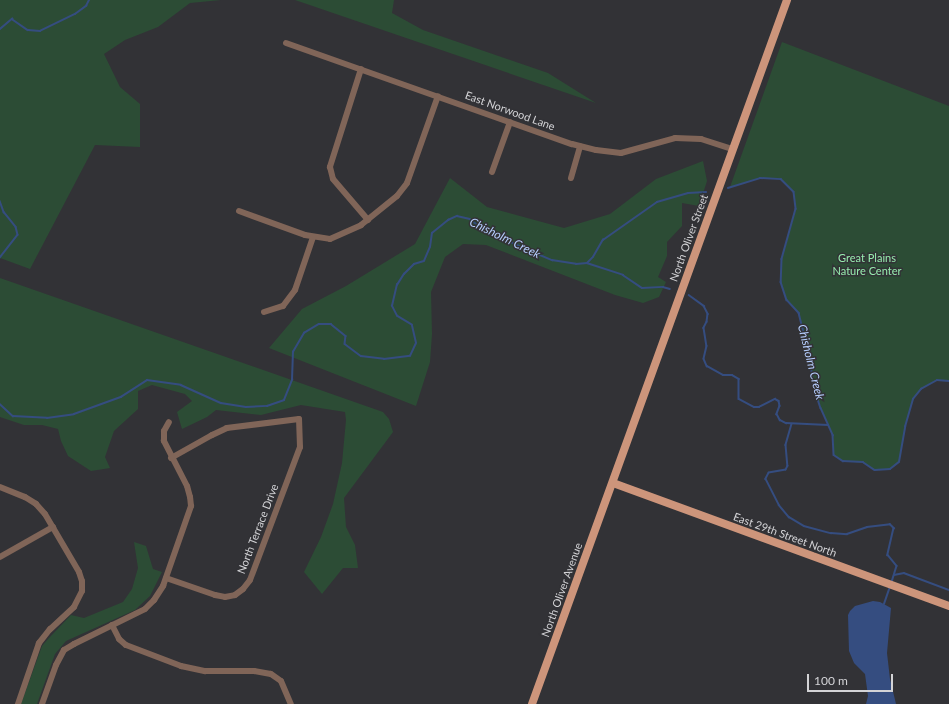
<!DOCTYPE html>
<style>
body{margin:0}
#map{position:relative;width:949px;height:704px;overflow:hidden;background:#323236;font-family:Lato,sans-serif}
div>[style]{position:absolute}
.green>*{inset:0;background:#2c4c35}
.water>*{inset:0;background:#354d80}
.stream>*{height:1.5px;margin:-0.75px;padding:0 0.75px;transform-origin:0.75px;border-radius:0.75px;background:#354d80}
.minor>*{height:6px;margin:-3px;padding:0 3px;transform-origin:3px;border-radius:3px;background:#806558}
.major>*{height:8px;margin:-4px;padding:0 4px;transform-origin:4px;border-radius:4px;background:#cd957b}
span{translate:-50% -50%;white-space:nowrap;text-align:center;line-height:1.15;-webkit-text-stroke:3px #323236;paint-order:stroke}
.street-label{font-size:11px;color:#d3d3d6}
.park-label{font-size:11px;color:#96ecae}
.water-label{font-size:12px;color:#b4ccfc;font-style:italic}
.scale{position:absolute;left:807px;top:674px;width:86px;height:18px;box-sizing:border-box;border:2px solid #d3d3d6;border-top:0;padding-left:5px;font-size:12px;line-height:14px;white-space:nowrap;color:#d3d3d6;-webkit-text-stroke:3px #323236;paint-order:stroke}
</style>
<div id="map">
<div class="green">
<div style="clip-path:polygon(0 0,221px 0,190px 3px,158px 27px,125px 40px,104px 54px,120px 87px,140px 104px,140px 147px,95px 145px,30px 269px,0 258px)"></div>
<div style="clip-path:polygon(295px 0,394px 0,392px 13px,423px 30px,548px 73px,596px 103px)"></div>
<div style="clip-path:polygon(782px 42px,949px 106px,949px 381px,937px 380px,921px 389px,913px 399px,905px 427px,899px 462px,890px 469px,875px 470px,863px 463px,843px 461px,834px 455px,833px 435px,821px 408px,814px 387px,810px 357px,799px 313px,787px 300px,781px 282px,782px 259px,796px 209px,794px 192px,780px 179px,760px 178px,730px 187px)"></div>
<div style="clip-path:polygon(703px 161px,707px 181px,699px 206px,682px 203px,682px 226px,667px 242px,667px 256px,658px 277px,666px 282px,659px 297px,643px 303px,615px 295px,486px 245px,463px 244px,445px 257px,431px 292px,432px 334px,430px 362px,416px 406px,269px 348px,302px 309px,346px 286px,415px 244px,450px 178px,487px 207px,564px 228px,610px 214px,656px 179px)"></div>
<div style="clip-path:polygon(0 278px,383px 412px,389px 419px,393px 432px,344px 498px,346px 527px,355px 545px,358px 568px,343px 568px,322px 594px,304px 572px,321px 537px,333px 504px,342px 463px,346px 420px,345px 412px,301px 405px,261px 415px,216px 410px,207px 417px,182px 429px,177px 412px,192px 401px,185px 394px,152px 385px,138px 391px,138px 409px,114px 431px,105px 457px,110px 468px,91px 471px,68px 456px,61px 441px,58px 429px,42px 425px,24px 425px,0 417px)"></div>
<div style="clip-path:polygon(134px 542px,146px 546px,153px 569px,162px 572px,150px 596px,135px 610px,66px 641px,55px 654px,37px 704px,21px 704px,42px 646px,48px 639px,71px 615px,84px 618px,123px 602px,132px 589px,138px 568px)"></div>
</div>
<div class="water">
<div style="clip-path:polygon(873px 601px,880px 602px,891px 608px,887px 653px,890px 679px,896px 704px,866px 704px,868px 696px,865px 674px,854px 663px,849px 651px,848px 615px,850px 611px,855px 606px)"></div>
</div>
<div class="stream">
<div style="left:0;top:29px;width:16px;rotate:-40deg"></div>
<div style="left:12px;top:19px;width:19px;rotate:35deg"></div>
<div style="left:28px;top:30px;width:12px;rotate:5deg"></div>
<div style="left:40px;top:31px;width:39px;rotate:-26deg"></div>
<div style="left:75px;top:14px;width:14px;rotate:-36deg"></div>
<div style="left:86px;top:6px;width:7px;rotate:-63deg"></div>
<div style="left:728px;top:188px;width:34px;rotate:-17deg"></div>
<div style="left:760px;top:178px;width:21px;rotate:3deg"></div>
<div style="left:781px;top:179px;width:18px;rotate:45deg"></div>
<div style="left:794px;top:192px;width:17px;rotate:83deg"></div>
<div style="left:796px;top:209px;width:52px;rotate:105.6deg"></div>
<div style="left:782px;top:259px;width:23px;rotate:92deg"></div>
<div style="left:781px;top:282px;width:19px;rotate:72deg"></div>
<div style="left:787px;top:300px;width:18px;rotate:47deg"></div>
<div style="left:799px;top:313px;width:45px;rotate:76deg"></div>
<div style="left:810px;top:357px;width:30px;rotate:82deg"></div>
<div style="left:814px;top:387px;width:22px;rotate:72deg"></div>
<div style="left:821px;top:408px;width:30px;rotate:66deg"></div>
<div style="left:833px;top:435px;width:20px;rotate:87deg"></div>
<div style="left:834px;top:455px;width:11px;rotate:34deg"></div>
<div style="left:843px;top:461px;width:20px;rotate:3deg"></div>
<div style="left:863px;top:462px;width:14px;rotate:34deg"></div>
<div style="left:875px;top:470px;width:15px;rotate:-4deg"></div>
<div style="left:890px;top:469px;width:11px;rotate:-38deg"></div>
<div style="left:899px;top:462px;width:36px;rotate:-80deg"></div>
<div style="left:905px;top:427px;width:29px;rotate:-74deg"></div>
<div style="left:913px;top:399px;width:13px;rotate:-51deg"></div>
<div style="left:921px;top:389px;width:18px;rotate:-29deg"></div>
<div style="left:937px;top:380px;width:12px;rotate:5deg"></div>
<div style="left:0;top:201px;width:12px;rotate:70deg"></div>
<div style="left:4px;top:212px;width:19px;rotate:51deg"></div>
<div style="left:16px;top:227px;width:8px;rotate:76deg"></div>
<div style="left:18px;top:235px;width:29px;rotate:128deg"></div>
<div style="left:587px;top:263px;width:38px;rotate:18deg"></div>
<div style="left:623px;top:275px;width:23px;rotate:34deg"></div>
<div style="left:642px;top:288px;width:21px;rotate:-3deg"></div>
<div style="left:663px;top:287px;width:7px;rotate:16deg"></div>
<div style="left:689px;top:295px;width:19px;rotate:36deg"></div>
<div style="left:704px;top:306px;width:9px;rotate:63deg"></div>
<div style="left:708px;top:314px;width:8px;rotate:97deg"></div>
<div style="left:707px;top:322px;width:7px;rotate:117deg"></div>
<div style="left:704px;top:328px;width:18px;rotate:81deg"></div>
<div style="left:707px;top:346px;width:13px;rotate:103deg"></div>
<div style="left:704px;top:359px;width:8px;rotate:67deg"></div>
<div style="left:707px;top:366px;width:18px;rotate:29deg"></div>
<div style="left:723px;top:375px;width:9px"></div>
<div style="left:732px;top:375px;width:8px;rotate:30deg"></div>
<div style="left:739px;top:379px;width:20px;rotate:90deg"></div>
<div style="left:739px;top:399px;width:17px;rotate:28deg"></div>
<div style="left:754px;top:407px;width:5px"></div>
<div style="left:759px;top:407px;width:18px;rotate:-27deg"></div>
<div style="left:775px;top:399px;width:4px;rotate:27deg"></div>
<div style="left:779px;top:401px;width:5px;rotate:79deg"></div>
<div style="left:780px;top:406px;width:9px;rotate:111deg"></div>
<div style="left:777px;top:414px;width:7px;rotate:63deg"></div>
<div style="left:780px;top:420px;width:7px;rotate:27deg"></div>
<div style="left:786px;top:423px;width:42px;rotate:2.7deg"></div>
<div style="left:0;top:404px;width:18px;rotate:43deg"></div>
<div style="left:13px;top:416px;width:34px;rotate:3deg"></div>
<div style="left:47px;top:418px;width:27px;rotate:-8deg"></div>
<div style="left:74px;top:414px;width:50px;rotate:-19.9deg"></div>
<div style="left:121px;top:397px;width:31px;rotate:-33deg"></div>
<div style="left:147px;top:380px;width:34px;rotate:8deg"></div>
<div style="left:181px;top:385px;width:44px;rotate:24.2deg"></div>
<div style="left:221px;top:403px;width:25px;rotate:9deg"></div>
<div style="left:246px;top:407px;width:21px;rotate:-3deg"></div>
<div style="left:267px;top:406px;width:18px;rotate:-19deg"></div>
<div style="left:284px;top:400px;width:22px;rotate:-68deg"></div>
<div style="left:292px;top:380px;width:28px;rotate:-88deg"></div>
<div style="left:293px;top:352px;width:22px;rotate:-60deg"></div>
<div style="left:304px;top:333px;width:17px;rotate:-31deg"></div>
<div style="left:319px;top:324px;width:12px"></div>
<div style="left:331px;top:324px;width:19px;rotate:39deg"></div>
<div style="left:346px;top:336px;width:8px;rotate:97deg"></div>
<div style="left:345px;top:344px;width:20px;rotate:37deg"></div>
<div style="left:361px;top:356px;width:23px;rotate:7deg"></div>
<div style="left:384px;top:359px;width:26px;rotate:-7deg"></div>
<div style="left:410px;top:356px;width:14px;rotate:-65deg"></div>
<div style="left:416px;top:343px;width:18px;rotate:-103deg"></div>
<div style="left:412px;top:325px;width:17px;rotate:-149deg"></div>
<div style="left:397px;top:316px;width:11px;rotate:-117deg"></div>
<div style="left:392px;top:306px;width:22px;rotate:-77deg"></div>
<div style="left:397px;top:285px;width:13px;rotate:-58deg"></div>
<div style="left:404px;top:274px;width:14px;rotate:-45deg"></div>
<div style="left:414px;top:264px;width:10px;rotate:-17deg"></div>
<div style="left:424px;top:261px;width:15px;rotate:-67deg"></div>
<div style="left:430px;top:247px;width:14px;rotate:-82deg"></div>
<div style="left:432px;top:233px;width:21px;rotate:-39deg"></div>
<div style="left:448px;top:220px;width:10px;rotate:-24deg"></div>
<div style="left:457px;top:216px;width:13px;rotate:13deg"></div>
<div style="left:470px;top:219px;width:18px;rotate:38deg"></div>
<div style="left:484px;top:230px;width:54px;rotate:24.2deg"></div>
<div style="left:533px;top:252px;width:21px;rotate:23deg"></div>
<div style="left:552px;top:260px;width:24px;rotate:9deg"></div>
<div style="left:576px;top:264px;width:11px;rotate:-5deg"></div>
<div style="left:587px;top:263px;width:8px;rotate:-45deg"></div>
<div style="left:593px;top:257px;width:20px;rotate:-60deg"></div>
<div style="left:603px;top:240px;width:66px;rotate:-35.1deg"></div>
<div style="left:657px;top:202px;width:32px;rotate:-16deg"></div>
<div style="left:688px;top:193px;width:18px;rotate:-3deg"></div>
<div style="left:792px;top:424px;width:22px;rotate:106deg"></div>
<div style="left:786px;top:445px;width:21px;rotate:85deg"></div>
<div style="left:788px;top:466px;width:4px;rotate:117deg"></div>
<div style="left:786px;top:470px;width:17px;rotate:170deg"></div>
<div style="left:769px;top:473px;width:7px;rotate:117deg"></div>
<div style="left:766px;top:479px;width:29px;rotate:63deg"></div>
<div style="left:779px;top:505px;width:16px;rotate:50deg"></div>
<div style="left:789px;top:517px;width:17px;rotate:31deg"></div>
<div style="left:804px;top:526px;width:28px;rotate:15deg"></div>
<div style="left:831px;top:533px;width:16px;rotate:4deg"></div>
<div style="left:847px;top:534px;width:21px;rotate:-19deg"></div>
<div style="left:867px;top:527px;width:23px;rotate:-7deg"></div>
<div style="left:890px;top:524px;width:6px;rotate:45deg"></div>
<div style="left:894px;top:528px;width:28px;rotate:103deg"></div>
<div style="left:888px;top:555px;width:14px;rotate:51deg"></div>
<div style="left:897px;top:566px;width:17px;rotate:107deg"></div>
<div style="left:894px;top:575px;width:10px;rotate:-11deg"></div>
<div style="left:904px;top:573px;width:48px;rotate:20.7deg"></div>
<div style="left:884px;top:604px;width:18px;rotate:-71deg"></div>
</div>
<div class="minor">
<div style="left:286px;top:43px;width:303px;rotate:19.5deg"></div>
<div style="left:572px;top:144px;width:25px;rotate:14deg"></div>
<div style="left:596px;top:150px;width:25px;rotate:7deg"></div>
<div style="left:621px;top:153px;width:56px;rotate:-15.5deg"></div>
<div style="left:675px;top:138px;width:26px;rotate:2deg"></div>
<div style="left:701px;top:139px;width:33px;rotate:18deg"></div>
<div style="left:361px;top:69px;width:103px;rotate:107.6deg"></div>
<div style="left:330px;top:167px;width:12px;rotate:76deg"></div>
<div style="left:333px;top:179px;width:54px;rotate:49.5deg"></div>
<div style="left:492px;top:172px;width:53px;rotate:-70.2deg"></div>
<div style="left:571px;top:178px;width:33px;rotate:-74deg"></div>
<div style="left:239px;top:211px;width:70px;rotate:20deg"></div>
<div style="left:305px;top:235px;width:25px;rotate:9deg"></div>
<div style="left:330px;top:239px;width:34px;rotate:-24deg"></div>
<div style="left:361px;top:225px;width:46px;rotate:-38.9deg"></div>
<div style="left:397px;top:196px;width:16px;rotate:-52deg"></div>
<div style="left:407px;top:183px;width:92px;rotate:-70.4deg"></div>
<div style="left:264px;top:312px;width:20px;rotate:-18deg"></div>
<div style="left:283px;top:306px;width:20px;rotate:-53deg"></div>
<div style="left:295px;top:290px;width:56px;rotate:-71.2deg"></div>
<div style="left:0;top:487px;width:27px;rotate:22deg"></div>
<div style="left:25px;top:497px;width:13px;rotate:32deg"></div>
<div style="left:36px;top:504px;width:13px;rotate:48deg"></div>
<div style="left:45px;top:514px;width:67px;rotate:59.6deg"></div>
<div style="left:79px;top:572px;width:9px;rotate:72deg"></div>
<div style="left:82px;top:581px;width:10px;rotate:90deg"></div>
<div style="left:82px;top:591px;width:18px;rotate:117deg"></div>
<div style="left:74px;top:607px;width:33px;rotate:137deg"></div>
<div style="left:50px;top:629px;width:18px;rotate:128deg"></div>
<div style="left:39px;top:643px;width:65px;rotate:109deg"></div>
<div style="left:0;top:557px;width:61px;rotate:-29.5deg"></div>
<div style="left:166px;top:578px;width:52px;rotate:19.1deg"></div>
<div style="left:215px;top:595px;width:10px;rotate:11deg"></div>
<div style="left:225px;top:597px;width:10px;rotate:-11deg"></div>
<div style="left:235px;top:595px;width:10px;rotate:-37deg"></div>
<div style="left:243px;top:589px;width:11px;rotate:-52deg"></div>
<div style="left:250px;top:580px;width:142px;rotate:-69.4deg"></div>
<div style="left:300px;top:447px;width:28px;rotate:-92deg"></div>
<div style="left:299px;top:419px;width:73px;rotate:172.9deg"></div>
<div style="left:227px;top:428px;width:17px;rotate:155deg"></div>
<div style="left:212px;top:435px;width:47px;rotate:150.7deg"></div>
<div style="left:112px;top:625px;width:16px;rotate:63deg"></div>
<div style="left:119px;top:639px;width:9px;rotate:41deg"></div>
<div style="left:126px;top:645px;width:59px;rotate:20.9deg"></div>
<div style="left:181px;top:666px;width:25px;rotate:12deg"></div>
<div style="left:205px;top:671px;width:49px"></div>
<div style="left:254px;top:671px;width:17px;rotate:10deg"></div>
<div style="left:271px;top:674px;width:12px;rotate:35deg"></div>
<div style="left:281px;top:681px;width:25px;rotate:67deg"></div>
<div style="left:42px;top:704px;width:41px;rotate:-70.3deg"></div>
<div style="left:56px;top:665px;width:17px;rotate:-62deg"></div>
<div style="left:64px;top:650px;width:12px;rotate:-31deg"></div>
<div style="left:74px;top:644px;width:79px;rotate:-26.2deg"></div>
<div style="left:145px;top:609px;width:13px;rotate:-45deg"></div>
<div style="left:154px;top:600px;width:17px;rotate:-57deg"></div>
<div style="left:163px;top:586px;width:85px;rotate:-70.7deg"></div>
<div style="left:191px;top:506px;width:9px;rotate:-96deg"></div>
<div style="left:190px;top:497px;width:11px;rotate:-105deg"></div>
<div style="left:187px;top:486px;width:51px;rotate:-117.1deg"></div>
<div style="left:164px;top:441px;width:10px;rotate:-90deg"></div>
<div style="left:164px;top:431px;width:10px;rotate:-61deg"></div>
</div>
<div class="major">
<div style="left:613px;top:483px;width:358px;rotate:20.1deg"></div>
<div style="left:532px;top:704px;width:749px;rotate:-70.09deg"></div>
</div>
<div class="street-label">
<span style="left:510px;top:111px;rotate:20deg">East Norwood Lane</span>
<span style="left:689px;top:238px;rotate:-70deg">North Oliver Street</span>
<span style="left:258px;top:529px;rotate:-69deg">North Terrace Drive</span>
<span style="left:785px;top:535px;rotate:20deg">East 29th Street North</span>
<span style="left:562px;top:590px;rotate:-70deg">North Oliver Avenue</span>
</div>
<div class="park-label">
<span style="left:867px;top:265px">Great Plains<br>Nature Center</span>
</div>
<div class="water-label">
<span style="left:505px;top:238px;rotate:26deg">Chisholm Creek</span>
<span style="left:811px;top:362px;rotate:76deg">Chisholm Creek</span>
</div>
<div class="scale">100 m</div>
</div>
